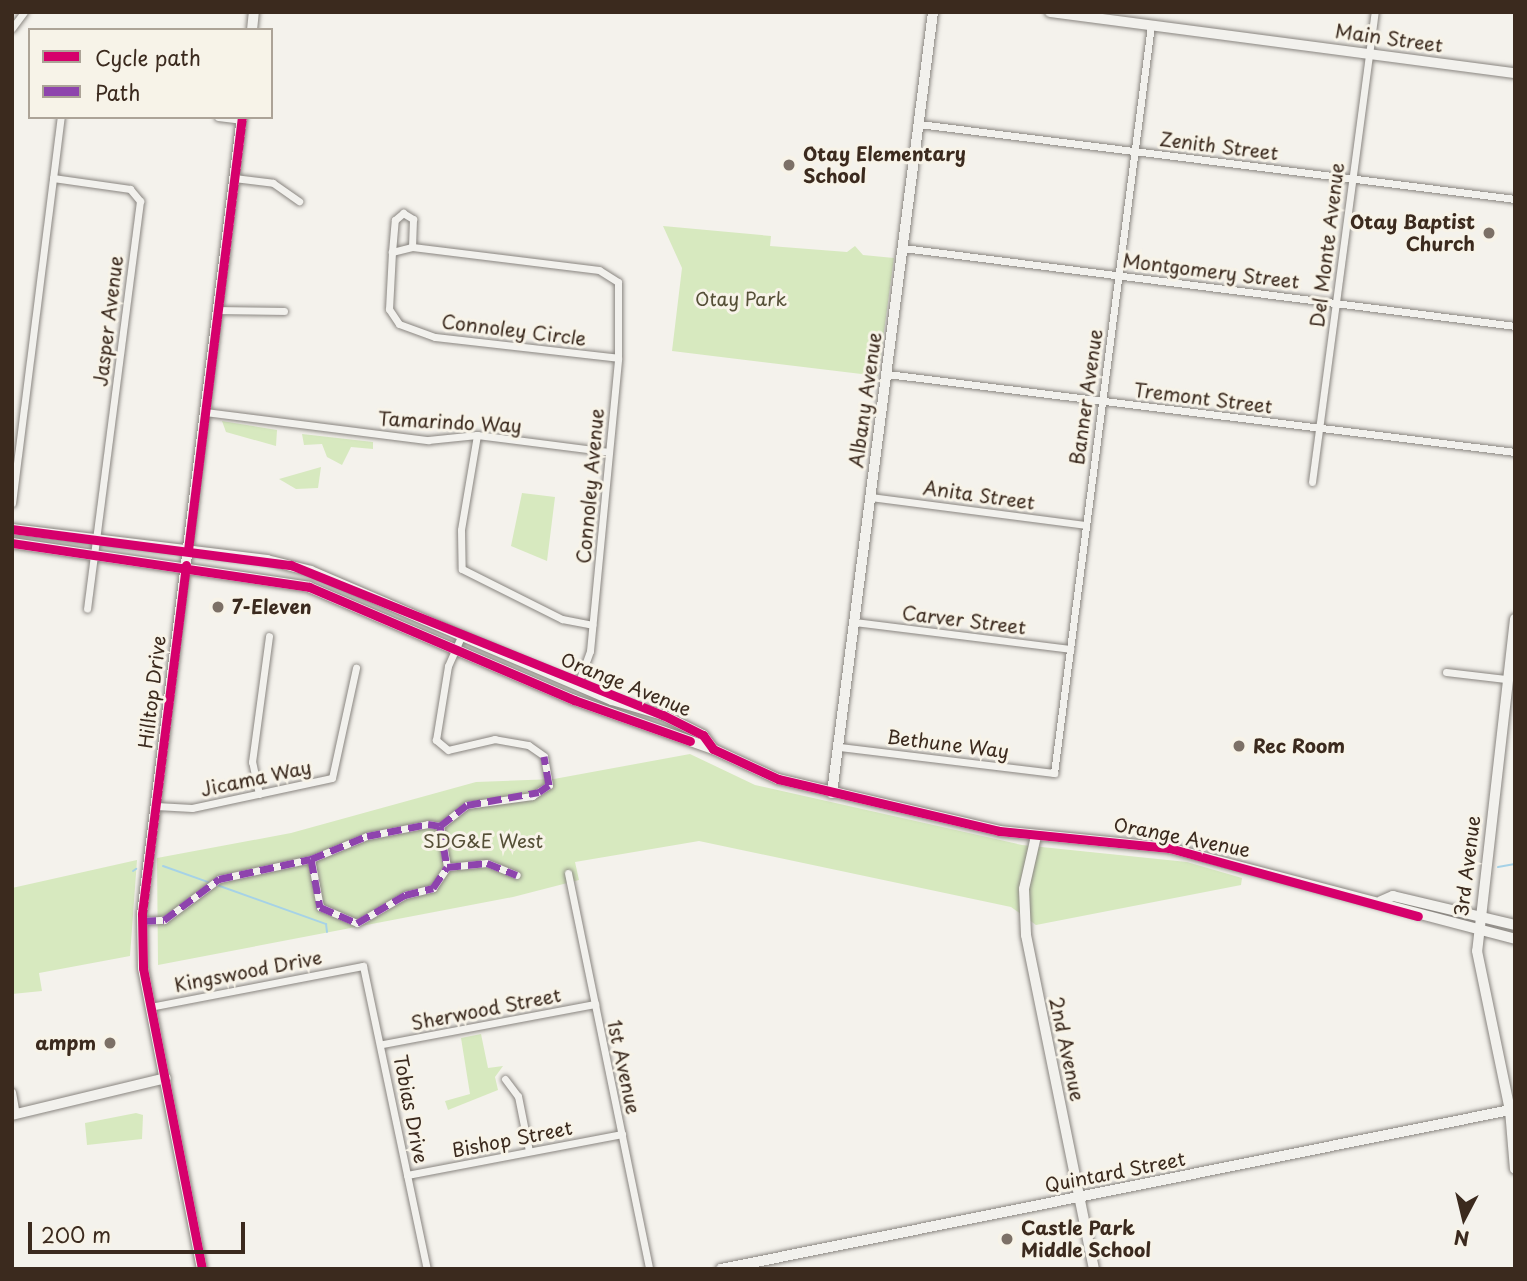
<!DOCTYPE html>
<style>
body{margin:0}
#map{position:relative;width:1527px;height:1281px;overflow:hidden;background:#f4f2ec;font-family:"Playpen Sans",sans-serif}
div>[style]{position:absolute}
.green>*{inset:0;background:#d7e9bf}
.stream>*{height:2px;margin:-1px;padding:0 1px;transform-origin:1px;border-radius:1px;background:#a6d2e7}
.roads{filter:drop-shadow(0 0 2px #898580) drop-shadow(0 0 2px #898580)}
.street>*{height:7px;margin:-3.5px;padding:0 3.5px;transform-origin:3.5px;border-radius:3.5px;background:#f2f1ed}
.secondary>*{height:10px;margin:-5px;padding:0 5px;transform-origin:5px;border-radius:5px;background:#f2f1ed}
.primary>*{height:10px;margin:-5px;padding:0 5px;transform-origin:5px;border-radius:5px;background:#f2f1ed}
.quiet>*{height:7px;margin-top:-3.5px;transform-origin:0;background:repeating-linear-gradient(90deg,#8e44ad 0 14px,transparent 0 21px)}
.cycleway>*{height:9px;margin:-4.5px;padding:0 4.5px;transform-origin:4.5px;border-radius:4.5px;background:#d6006c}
.dots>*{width:19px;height:19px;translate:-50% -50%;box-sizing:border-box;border:4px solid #f7f3e8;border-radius:50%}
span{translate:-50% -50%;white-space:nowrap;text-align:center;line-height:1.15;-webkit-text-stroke:6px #f7f3e8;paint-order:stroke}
.street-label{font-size:19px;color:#3b2a1e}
.poi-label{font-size:19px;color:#3b2a1e;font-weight:700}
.left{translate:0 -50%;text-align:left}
.right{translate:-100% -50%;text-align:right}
.park-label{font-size:19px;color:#554f37}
.frame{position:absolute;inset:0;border:14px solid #3b2a1e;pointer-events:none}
.legend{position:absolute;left:28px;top:28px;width:245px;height:91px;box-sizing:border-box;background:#f7f3e8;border:2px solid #aca397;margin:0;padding:9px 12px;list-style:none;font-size:21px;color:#3b2a1e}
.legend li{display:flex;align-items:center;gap:14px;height:35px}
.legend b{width:35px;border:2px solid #aca397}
.north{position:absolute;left:1429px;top:1183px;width:70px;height:70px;-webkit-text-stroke:5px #f7f3e8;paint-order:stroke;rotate:187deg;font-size:19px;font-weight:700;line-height:28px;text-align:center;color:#3b2a1e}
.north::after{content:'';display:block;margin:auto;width:24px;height:32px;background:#3b2a1e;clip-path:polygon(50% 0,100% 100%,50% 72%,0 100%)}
.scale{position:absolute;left:28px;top:1222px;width:217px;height:32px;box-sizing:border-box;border:4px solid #3b2a1e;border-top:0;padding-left:9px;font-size:21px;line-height:24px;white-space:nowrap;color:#3b2a1e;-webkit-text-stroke:5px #f7f3e8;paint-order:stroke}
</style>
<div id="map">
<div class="green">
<div style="clip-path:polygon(663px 226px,771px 236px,770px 246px,847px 252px,855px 246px,863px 255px,894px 258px,878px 376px,672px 351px,682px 268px)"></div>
<div style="clip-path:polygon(222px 421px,277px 430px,276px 446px,226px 432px)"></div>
<div style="clip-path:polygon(302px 434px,373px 442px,373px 449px,351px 447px,342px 465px,327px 457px,322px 444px,304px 445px)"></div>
<div style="clip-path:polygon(321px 467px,318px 488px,296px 489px,279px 479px)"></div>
<div style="clip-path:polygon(522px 493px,555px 497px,547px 561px,511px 546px)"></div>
<div style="clip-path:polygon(690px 754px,755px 785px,1022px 845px,1187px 862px,1242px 878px,1241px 885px,1036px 925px,1011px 907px,699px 841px,575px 862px,579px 880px,513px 897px,158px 965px,157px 858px,291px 833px,476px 782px,554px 779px)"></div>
<div style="clip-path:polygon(137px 860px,130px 956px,39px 973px,42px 991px,12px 994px,12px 888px)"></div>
<div style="clip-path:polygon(481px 1034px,488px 1068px,503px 1066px,495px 1077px,498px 1090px,448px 1110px,445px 1101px,470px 1094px,461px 1038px)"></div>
<div style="clip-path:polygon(136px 1113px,143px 1115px,142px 1139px,87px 1145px,85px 1123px)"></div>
</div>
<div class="stream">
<div style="left:163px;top:866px;width:48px;rotate:19.6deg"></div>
<div style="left:1498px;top:867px;width:17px;rotate:-10deg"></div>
<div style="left:133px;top:871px;width:4px;rotate:-34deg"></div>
<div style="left:217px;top:885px;width:116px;rotate:19.7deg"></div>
<div style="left:326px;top:924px;width:8px;rotate:83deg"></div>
</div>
<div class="roads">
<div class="street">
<div style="left:12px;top:28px;width:20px;rotate:-53deg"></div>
<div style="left:218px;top:117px;width:23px;rotate:7deg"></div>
<div style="left:919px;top:124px;width:601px;rotate:7.17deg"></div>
<div style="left:53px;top:178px;width:78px;rotate:8.1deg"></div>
<div style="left:130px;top:189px;width:16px;rotate:50deg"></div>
<div style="left:140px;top:201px;width:411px;rotate:97.4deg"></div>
<div style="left:234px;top:178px;width:39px;rotate:7deg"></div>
<div style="left:273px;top:183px;width:32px;rotate:35deg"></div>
<div style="left:903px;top:248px;width:617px;rotate:7.26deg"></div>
<div style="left:392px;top:252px;width:32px;rotate:-85deg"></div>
<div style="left:395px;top:220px;width:11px;rotate:-41deg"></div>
<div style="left:403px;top:213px;width:12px;rotate:31deg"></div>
<div style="left:413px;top:219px;width:28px;rotate:92deg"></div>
<div style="left:218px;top:310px;width:66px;rotate:0.9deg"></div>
<div style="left:887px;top:374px;width:633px;rotate:7.08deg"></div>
<div style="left:205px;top:412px;width:225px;rotate:7.2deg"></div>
<div style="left:428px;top:440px;width:49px;rotate:-5.8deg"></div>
<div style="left:477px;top:435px;width:133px;rotate:7.3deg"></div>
<div style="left:477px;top:435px;width:96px;rotate:99.6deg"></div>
<div style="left:461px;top:530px;width:39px;rotate:89deg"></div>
<div style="left:462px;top:569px;width:112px;rotate:26.6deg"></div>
<div style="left:562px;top:619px;width:31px;rotate:11deg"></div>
<div style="left:1312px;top:482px;width:474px;rotate:-82.4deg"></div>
<div style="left:870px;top:497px;width:217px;rotate:7.4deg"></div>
<div style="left:12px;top:503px;width:389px;rotate:-82.8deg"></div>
<div style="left:854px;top:622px;width:218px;rotate:7.1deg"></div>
<div style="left:1446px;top:672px;width:60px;rotate:6.7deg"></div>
<div style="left:578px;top:684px;width:35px;rotate:-70deg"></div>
<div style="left:590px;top:651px;width:294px;rotate:-84.5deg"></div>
<div style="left:618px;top:358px;width:76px;rotate:-90deg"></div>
<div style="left:618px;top:282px;width:22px;rotate:-148deg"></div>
<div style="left:599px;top:270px;width:188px;rotate:-173deg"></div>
<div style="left:412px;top:247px;width:21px;rotate:166deg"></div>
<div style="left:392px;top:252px;width:57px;rotate:93deg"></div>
<div style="left:389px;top:309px;width:18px;rotate:56deg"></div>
<div style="left:399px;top:324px;width:38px;rotate:20deg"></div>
<div style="left:435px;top:337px;width:184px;rotate:6.5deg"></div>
<div style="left:839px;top:747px;width:217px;rotate:6.9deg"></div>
<div style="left:1054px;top:773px;width:754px;rotate:-82.61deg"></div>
<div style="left:259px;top:794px;width:33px;rotate:-102deg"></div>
<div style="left:252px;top:762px;width:127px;rotate:-82.3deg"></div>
<div style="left:156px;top:806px;width:36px;rotate:3deg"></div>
<div style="left:192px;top:808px;width:143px;rotate:-12.1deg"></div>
<div style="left:332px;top:778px;width:113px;rotate:-77.7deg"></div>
<div style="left:440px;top:826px;width:34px;rotate:-38deg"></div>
<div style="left:467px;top:805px;width:66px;rotate:-7.9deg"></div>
<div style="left:532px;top:796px;width:20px;rotate:-33deg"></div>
<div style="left:549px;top:785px;width:29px;rotate:-100deg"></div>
<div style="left:544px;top:756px;width:19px;rotate:-145deg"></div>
<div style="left:528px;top:745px;width:34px;rotate:-170deg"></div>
<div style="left:495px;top:739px;width:48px;rotate:166.8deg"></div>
<div style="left:448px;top:750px;width:16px;rotate:-140deg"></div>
<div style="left:436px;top:740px;width:75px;rotate:-80.8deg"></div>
<div style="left:448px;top:666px;width:35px;rotate:-66deg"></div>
<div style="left:311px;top:859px;width:61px;rotate:-22.3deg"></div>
<div style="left:367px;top:836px;width:62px;rotate:-11.1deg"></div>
<div style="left:428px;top:824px;width:12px;rotate:9deg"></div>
<div style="left:440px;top:826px;width:42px;rotate:80.3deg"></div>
<div style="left:568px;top:873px;width:404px;rotate:78.4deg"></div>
<div style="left:142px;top:921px;width:22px;rotate:-3deg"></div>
<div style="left:164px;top:920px;width:69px;rotate:-36.7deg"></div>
<div style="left:219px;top:879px;width:94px;rotate:-12.3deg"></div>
<div style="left:311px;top:859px;width:49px;rotate:79.4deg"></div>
<div style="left:320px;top:907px;width:40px;rotate:23.4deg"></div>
<div style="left:357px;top:923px;width:56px;rotate:-30.3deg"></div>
<div style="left:405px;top:895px;width:29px;rotate:-14deg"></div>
<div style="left:433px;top:888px;width:25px;rotate:-56deg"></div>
<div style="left:447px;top:867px;width:40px;rotate:-5.7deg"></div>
<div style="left:487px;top:863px;width:32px;rotate:22deg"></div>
<div style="left:150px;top:1007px;width:217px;rotate:-10.9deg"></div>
<div style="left:363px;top:966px;width:310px;rotate:78.1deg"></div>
<div style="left:383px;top:1044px;width:216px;rotate:-10.7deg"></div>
<div style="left:505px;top:1079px;width:21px;rotate:53deg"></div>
<div style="left:518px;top:1096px;width:56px;rotate:78.7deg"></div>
<div style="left:12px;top:1092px;width:22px;rotate:80deg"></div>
<div style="left:407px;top:1175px;width:219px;rotate:-10.8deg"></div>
</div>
<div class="secondary">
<div style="left:1050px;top:12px;width:469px;rotate:7.5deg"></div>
<div style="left:252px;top:30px;width:18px;rotate:-84deg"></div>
<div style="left:1515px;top:619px;width:334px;rotate:96.5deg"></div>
<div style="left:1477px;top:951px;width:162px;rotate:78.3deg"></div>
<div style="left:1510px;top:1110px;width:59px;rotate:85.2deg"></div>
<div style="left:832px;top:793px;width:788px;rotate:-82.63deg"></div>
<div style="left:1036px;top:836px;width:54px;rotate:102.8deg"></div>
<div style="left:1024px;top:889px;width:46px;rotate:87.5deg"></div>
<div style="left:1026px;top:935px;width:341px;rotate:78.5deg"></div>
<div style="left:12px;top:1115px;width:158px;rotate:-13.5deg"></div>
<div style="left:202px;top:1269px;width:307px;rotate:-101.1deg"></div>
<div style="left:143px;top:968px;width:54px;rotate:-91.1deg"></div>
<div style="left:142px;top:914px;width:803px;rotate:-82.85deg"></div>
<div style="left:721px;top:1269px;width:810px;rotate:-11.39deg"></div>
</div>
<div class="primary">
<div style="left:12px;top:529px;width:257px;rotate:6.9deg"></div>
<div style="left:267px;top:560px;width:45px;rotate:14deg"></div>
<div style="left:311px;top:571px;width:327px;rotate:23.2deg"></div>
<div style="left:612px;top:700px;width:53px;rotate:16.4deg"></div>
<div style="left:663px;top:715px;width:45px;rotate:26.6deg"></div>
<div style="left:703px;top:735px;width:17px;rotate:54deg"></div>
<div style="left:713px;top:749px;width:72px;rotate:24.8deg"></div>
<div style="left:778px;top:779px;width:227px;rotate:13.2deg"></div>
<div style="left:999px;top:831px;width:171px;rotate:5.7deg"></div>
<div style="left:1169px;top:848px;width:358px;rotate:14.7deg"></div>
<div style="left:12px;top:543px;width:300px;rotate:8.4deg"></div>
<div style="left:309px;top:587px;width:288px;rotate:23.1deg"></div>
<div style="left:574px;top:700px;width:147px;rotate:19.4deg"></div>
<div style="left:1381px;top:901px;width:13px;rotate:-23deg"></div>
<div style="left:1393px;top:896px;width:125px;rotate:13.4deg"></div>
</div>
</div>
<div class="quiet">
<div style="left:440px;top:826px;width:34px;rotate:-38deg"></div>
<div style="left:467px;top:805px;width:73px;rotate:-10.2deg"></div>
<div style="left:539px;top:792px;width:12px;rotate:-35deg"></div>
<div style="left:549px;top:785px;width:29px;rotate:-100deg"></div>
<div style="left:311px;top:859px;width:61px;rotate:-22.3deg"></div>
<div style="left:367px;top:836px;width:62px;rotate:-11.1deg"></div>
<div style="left:428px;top:824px;width:12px;rotate:9deg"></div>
<div style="left:440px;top:826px;width:42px;rotate:80.3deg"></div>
<div style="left:142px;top:921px;width:22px;rotate:-3deg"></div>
<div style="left:164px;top:920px;width:69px;rotate:-36.7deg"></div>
<div style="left:219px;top:879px;width:94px;rotate:-12.3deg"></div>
<div style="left:311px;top:859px;width:49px;rotate:79.4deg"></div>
<div style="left:320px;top:907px;width:40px;rotate:23.4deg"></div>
<div style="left:357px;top:923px;width:56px;rotate:-30.3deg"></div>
<div style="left:405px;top:895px;width:29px;rotate:-14deg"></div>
<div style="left:433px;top:888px;width:25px;rotate:-56deg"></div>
<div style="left:447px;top:867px;width:40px;rotate:-5.7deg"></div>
<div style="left:487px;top:863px;width:32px;rotate:22deg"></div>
</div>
<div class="cycleway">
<div style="left:12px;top:529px;width:281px;rotate:7.4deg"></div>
<div style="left:291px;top:565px;width:401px;rotate:22deg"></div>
<div style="left:663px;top:715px;width:45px;rotate:26.6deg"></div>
<div style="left:703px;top:735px;width:17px;rotate:54deg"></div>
<div style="left:713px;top:749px;width:72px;rotate:24.8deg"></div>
<div style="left:778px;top:779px;width:227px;rotate:13.2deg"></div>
<div style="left:999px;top:831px;width:171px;rotate:5.7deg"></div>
<div style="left:1169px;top:848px;width:258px;rotate:15.3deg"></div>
<div style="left:12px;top:543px;width:300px;rotate:8.4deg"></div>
<div style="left:309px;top:587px;width:288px;rotate:23.1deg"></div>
<div style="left:574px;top:700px;width:123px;rotate:19.5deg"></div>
<div style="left:188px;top:550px;width:436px;rotate:-82.9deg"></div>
<div style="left:186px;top:565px;width:352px;rotate:97.2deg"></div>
<div style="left:142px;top:914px;width:54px;rotate:88.9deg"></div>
<div style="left:143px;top:968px;width:307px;rotate:78.9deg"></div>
</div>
<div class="dots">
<div style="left:789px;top:165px;background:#7c7066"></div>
<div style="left:1489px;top:233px;background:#7c7066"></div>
<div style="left:218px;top:607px;background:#7c7066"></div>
<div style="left:1239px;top:746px;background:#7c7066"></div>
<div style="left:110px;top:1043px;background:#7c7066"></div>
<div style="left:1007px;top:1239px;background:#7c7066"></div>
</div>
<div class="street-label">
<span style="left:1389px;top:38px;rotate:8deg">Main Street</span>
<span style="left:1219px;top:146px;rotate:7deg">Zenith Street</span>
<span style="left:1327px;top:245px;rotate:-83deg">Del Monte Avenue</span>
<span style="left:1211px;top:271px;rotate:7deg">Montgomery Street</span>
<span style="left:108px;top:321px;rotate:-83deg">Jasper Avenue</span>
<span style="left:514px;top:330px;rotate:7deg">Connoley Circle</span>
<span style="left:1086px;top:397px;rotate:-82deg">Banner Avenue</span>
<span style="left:1203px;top:398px;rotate:7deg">Tremont Street</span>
<span style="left:865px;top:400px;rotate:-82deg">Albany Avenue</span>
<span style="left:450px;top:422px;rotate:3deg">Tamarindo Way</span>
<span style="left:590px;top:486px;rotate:-85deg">Connoley Avenue</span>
<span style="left:979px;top:495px;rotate:8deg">Anita Street</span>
<span style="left:964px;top:620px;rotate:7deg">Carver Street</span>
<span style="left:626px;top:684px;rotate:22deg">Orange Avenue</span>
<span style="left:152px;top:692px;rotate:-83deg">Hilltop Drive</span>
<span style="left:948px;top:744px;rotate:7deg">Bethune Way</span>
<span style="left:256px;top:778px;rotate:-12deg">Jicama Way</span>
<span style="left:1182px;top:837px;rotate:11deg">Orange Avenue</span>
<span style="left:1467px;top:866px;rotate:-83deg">3rd Avenue</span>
<span style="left:248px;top:971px;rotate:-11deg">Kingswood Drive</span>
<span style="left:486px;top:1009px;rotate:-11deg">Sherwood Street</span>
<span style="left:1067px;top:1049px;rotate:78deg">2nd Avenue</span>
<span style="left:624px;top:1067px;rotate:78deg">1st Avenue</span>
<span style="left:411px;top:1109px;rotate:79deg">Tobias Drive</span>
<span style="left:512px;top:1139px;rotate:-11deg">Bishop Street</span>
<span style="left:1115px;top:1172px;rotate:-11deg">Quintard Street</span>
</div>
<div class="poi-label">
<span class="left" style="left:803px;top:165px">Otay Elementary<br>School</span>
<span class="right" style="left:1475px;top:233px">Otay Baptist<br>Church</span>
<span class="left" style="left:232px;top:607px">7-Eleven</span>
<span class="left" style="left:1253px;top:746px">Rec Room</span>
<span class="right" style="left:96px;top:1043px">ampm</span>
<span class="left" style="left:1021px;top:1239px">Castle Park<br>Middle School</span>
</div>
<div class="park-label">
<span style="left:741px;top:299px">Otay Park</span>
<span style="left:483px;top:841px">SDG&amp;E West</span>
</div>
<div class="frame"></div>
<ul class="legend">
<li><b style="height:9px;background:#d6006c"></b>Cycle path</li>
<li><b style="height:9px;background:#8e44ad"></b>Path</li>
</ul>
<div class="north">N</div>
<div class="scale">200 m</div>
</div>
